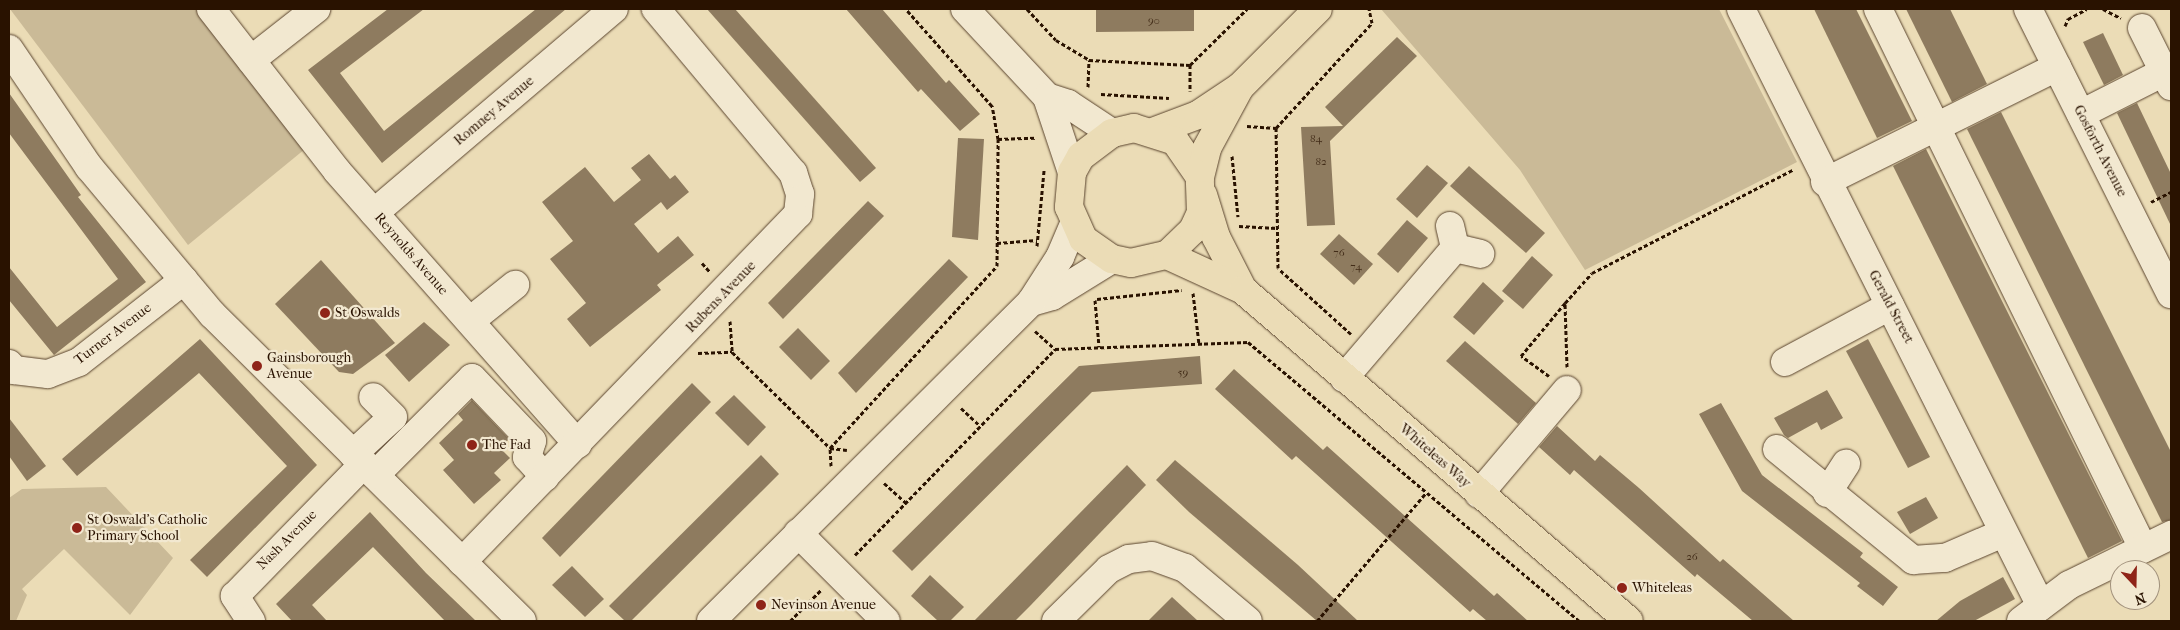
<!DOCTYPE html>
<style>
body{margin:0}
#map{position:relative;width:2180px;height:630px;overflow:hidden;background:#ebdcb6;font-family:"IM FELL French Canon",serif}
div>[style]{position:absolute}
.green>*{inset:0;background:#caba97}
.building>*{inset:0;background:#8e7b5f}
.path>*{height:3px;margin-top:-1.5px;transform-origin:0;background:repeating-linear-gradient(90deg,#291200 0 4px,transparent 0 6.5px)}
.roads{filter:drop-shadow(0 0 1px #5a442e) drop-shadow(0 0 1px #5a442e)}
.minor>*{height:28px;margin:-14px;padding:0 14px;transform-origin:14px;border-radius:14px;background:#f2e8d0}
.major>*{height:28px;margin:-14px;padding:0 14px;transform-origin:14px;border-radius:14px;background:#ebdcb6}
.dots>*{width:14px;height:14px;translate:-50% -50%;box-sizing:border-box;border:2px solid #f2e8d0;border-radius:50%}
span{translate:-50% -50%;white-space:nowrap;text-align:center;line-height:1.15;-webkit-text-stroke:4.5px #f2e8d0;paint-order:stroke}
.number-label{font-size:11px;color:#422c18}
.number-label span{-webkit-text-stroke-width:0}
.street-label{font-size:14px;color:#291200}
.poi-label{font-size:14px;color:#291200}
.left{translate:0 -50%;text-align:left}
.frame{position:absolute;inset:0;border:10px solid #291200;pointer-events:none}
.north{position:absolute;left:2110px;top:560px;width:50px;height:50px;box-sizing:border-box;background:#f2e8d0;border:1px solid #a2927d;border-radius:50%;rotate:159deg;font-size:14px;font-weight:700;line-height:20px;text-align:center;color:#291200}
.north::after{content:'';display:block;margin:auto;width:18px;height:22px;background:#8f2418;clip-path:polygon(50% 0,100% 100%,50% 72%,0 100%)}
</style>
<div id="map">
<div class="green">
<div style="clip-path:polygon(10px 9px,196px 9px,305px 149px,188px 245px)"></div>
<div style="clip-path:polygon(1381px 9px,1719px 9px,1797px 162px,1585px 270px,1520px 170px)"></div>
<div style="clip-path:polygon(106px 487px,173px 558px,130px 615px,64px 549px,22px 589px,27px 595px,16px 621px,9px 621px,9px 498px,22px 489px)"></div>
</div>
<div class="building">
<div style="clip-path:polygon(388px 9px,424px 9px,340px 73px,384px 131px,536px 9px,566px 9px,382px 163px,308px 70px)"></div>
<div style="clip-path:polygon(707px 9px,735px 9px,876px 168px,860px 182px)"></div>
<div style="clip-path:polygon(846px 9px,882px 9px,946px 83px,949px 80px,980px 114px,960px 131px,921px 89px,918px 92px)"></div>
<div style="clip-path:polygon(1096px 9px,1194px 9px,1194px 31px,1096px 32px)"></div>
<div style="clip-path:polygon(1814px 9px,1856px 9px,1912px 121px,1877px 138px)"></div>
<div style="clip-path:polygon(1906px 9px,1950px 9px,1987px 84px,1952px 102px)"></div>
<div style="clip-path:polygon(2103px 33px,2123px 75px,2104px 85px,2083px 42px)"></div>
<div style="clip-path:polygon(1397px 37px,1417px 56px,1330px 141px,1335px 225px,1307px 226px,1301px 127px,1343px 126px,1325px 107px)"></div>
<div style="clip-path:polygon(9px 93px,81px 195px,78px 197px,146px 282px,54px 355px,9px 300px,9px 267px,57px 327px,118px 279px,9px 133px)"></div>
<div style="clip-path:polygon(2137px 103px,2171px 174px,2171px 226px,2117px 113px)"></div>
<div style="clip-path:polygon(2001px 112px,2171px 452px,2171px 520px,2162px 522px,1967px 129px)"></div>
<div style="clip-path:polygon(958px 138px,984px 139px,978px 240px,952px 237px)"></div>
<div style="clip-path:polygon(1926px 149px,2122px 541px,2088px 558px,1893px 166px)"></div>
<div style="clip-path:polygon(649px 154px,670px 179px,675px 175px,689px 192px,667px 210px,661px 202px,634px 224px,658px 253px,678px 236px,694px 255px,657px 285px,661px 290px,590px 347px,567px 319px,586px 303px,550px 259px,573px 241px,542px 202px,585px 167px,614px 202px,641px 180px,631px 168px)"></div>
<div style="clip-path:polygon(1427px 165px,1448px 183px,1417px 218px,1396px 199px)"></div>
<div style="clip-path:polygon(1469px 166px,1545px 233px,1526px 253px,1450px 186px)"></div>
<div style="clip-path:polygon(868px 201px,884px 216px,783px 319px,768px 303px)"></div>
<div style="clip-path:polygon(1407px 220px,1428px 238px,1398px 273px,1377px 254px)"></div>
<div style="clip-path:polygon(1339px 234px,1373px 264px,1354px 285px,1320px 254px)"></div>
<div style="clip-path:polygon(1532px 256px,1553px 275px,1523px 309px,1502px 291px)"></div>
<div style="clip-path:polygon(949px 259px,968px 277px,856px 393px,838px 373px)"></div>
<div style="clip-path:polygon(321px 260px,395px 343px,353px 374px,339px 372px,275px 304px)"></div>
<div style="clip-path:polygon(1483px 282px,1504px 301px,1474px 335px,1453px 317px)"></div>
<div style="clip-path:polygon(424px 322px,450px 345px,409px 382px,385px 355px)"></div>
<div style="clip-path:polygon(798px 328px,830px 361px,811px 380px,779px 347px)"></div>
<div style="clip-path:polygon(200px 339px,317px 465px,207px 577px,190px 560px,287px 466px,199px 373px,77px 476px,62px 459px)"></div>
<div style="clip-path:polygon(1868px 339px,1930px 457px,1908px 468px,1846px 351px)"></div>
<div style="clip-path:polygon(1465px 341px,1536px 403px,1518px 424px,1446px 361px)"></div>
<div style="clip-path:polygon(1200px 356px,1202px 384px,1092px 392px,912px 571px,892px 551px,1079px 366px)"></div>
<div style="clip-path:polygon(1234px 369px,1323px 450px,1327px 446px,1494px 596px,1497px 593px,1528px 621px,1487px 621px,1473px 609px,1470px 612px,1296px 456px,1292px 460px,1215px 389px)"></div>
<div style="clip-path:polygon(692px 383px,711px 402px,560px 557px,542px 538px)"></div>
<div style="clip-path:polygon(1827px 390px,1843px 418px,1821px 430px,1817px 422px,1788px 438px,1784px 435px,1774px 418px)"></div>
<div style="clip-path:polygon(734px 395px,766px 427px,748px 446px,715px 413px)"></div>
<div style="clip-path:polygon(472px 400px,509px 439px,500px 448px,510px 458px,494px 473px,501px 480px,474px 504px,443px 470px,454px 460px,439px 443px,463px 420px,458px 414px)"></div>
<div style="clip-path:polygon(1721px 403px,1762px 475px,1863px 553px,1860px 557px,1898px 587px,1883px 606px,1857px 586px,1860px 583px,1742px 491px,1699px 414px)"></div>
<div style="clip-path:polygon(9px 418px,46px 466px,27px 481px,9px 456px)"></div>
<div style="clip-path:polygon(1557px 426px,1595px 461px,1600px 455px,1639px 488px,1720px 562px,1723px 559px,1794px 621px,1753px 621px,1697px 574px,1695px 577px,1574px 470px,1570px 475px,1539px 447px)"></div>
<div style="clip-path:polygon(761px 455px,779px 474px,631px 621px,625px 621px,609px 606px)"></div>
<div style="clip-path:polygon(1175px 460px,1298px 565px,1358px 621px,1317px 621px,1189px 512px,1156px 480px)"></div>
<div style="clip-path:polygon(1127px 465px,1146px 485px,1030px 606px,1015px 621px,974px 621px)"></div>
<div style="clip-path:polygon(1926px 497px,1938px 518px,1910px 534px,1897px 512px)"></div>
<div style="clip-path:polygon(370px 512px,426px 573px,476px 621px,445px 621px,373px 547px,312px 605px,327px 621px,292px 621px,276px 604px)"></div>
<div style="clip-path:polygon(572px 566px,604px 599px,585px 617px,552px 585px)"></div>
<div style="clip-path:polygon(930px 575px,964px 607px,950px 621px,938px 621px,911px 596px)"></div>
<div style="clip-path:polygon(2003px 577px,2015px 599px,1974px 621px,1936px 621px,1960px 601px)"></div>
<div style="clip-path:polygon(1172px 597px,1198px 621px,1148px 621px)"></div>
</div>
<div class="path">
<div style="left:1027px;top:9px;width:42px;rotate:46.9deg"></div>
<div style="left:1056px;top:40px;width:39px;rotate:31deg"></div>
<div style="left:1089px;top:60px;width:101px;rotate:2.8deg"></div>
<div style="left:1190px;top:65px;width:80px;rotate:-44.5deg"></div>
<div style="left:2103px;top:9px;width:20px;rotate:27deg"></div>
<div style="left:2065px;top:26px;width:8px;rotate:-67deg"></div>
<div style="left:2068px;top:19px;width:21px;rotate:-28deg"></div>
<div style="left:1190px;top:65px;width:26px;rotate:90deg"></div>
<div style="left:1088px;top:87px;width:27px;rotate:-88deg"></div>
<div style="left:1101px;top:94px;width:68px;rotate:3.4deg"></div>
<div style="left:1247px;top:126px;width:29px;rotate:4deg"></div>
<div style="left:998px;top:139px;width:38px;rotate:-2deg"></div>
<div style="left:1232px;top:156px;width:61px;rotate:84.4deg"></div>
<div style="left:2151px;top:202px;width:22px;rotate:-27deg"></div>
<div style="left:1239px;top:226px;width:39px;rotate:3deg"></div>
<div style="left:997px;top:243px;width:40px;rotate:-4.3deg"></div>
<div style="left:1037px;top:246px;width:76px;rotate:-84.7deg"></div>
<div style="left:702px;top:263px;width:12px;rotate:48deg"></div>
<div style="left:1193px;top:293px;width:51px;rotate:83.3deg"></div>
<div style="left:1097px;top:299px;width:85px;rotate:-6deg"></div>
<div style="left:1095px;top:300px;width:47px;rotate:85.1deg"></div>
<div style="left:730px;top:321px;width:31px;rotate:86deg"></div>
<div style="left:1035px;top:331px;width:27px;rotate:42deg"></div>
<div style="left:1351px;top:334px;width:98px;rotate:-137.9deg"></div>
<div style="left:1278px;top:268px;width:140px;rotate:-90.8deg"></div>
<div style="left:1276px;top:128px;width:142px;rotate:-47.6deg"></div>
<div style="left:1372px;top:23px;width:14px;rotate:-102deg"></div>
<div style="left:698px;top:353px;width:34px;rotate:-2deg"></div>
<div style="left:732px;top:352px;width:137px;rotate:44.4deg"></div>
<div style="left:830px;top:448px;width:17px;rotate:7deg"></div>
<div style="left:1567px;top:367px;width:64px;rotate:-91.8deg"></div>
<div style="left:1565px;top:303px;width:40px;rotate:-48deg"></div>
<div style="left:1592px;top:273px;width:227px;rotate:-27.2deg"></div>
<div style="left:1549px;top:376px;width:34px;rotate:-144deg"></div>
<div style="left:1521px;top:356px;width:69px;rotate:-50.3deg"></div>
<div style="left:961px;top:408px;width:26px;rotate:43deg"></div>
<div style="left:831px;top:466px;width:18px;rotate:-93deg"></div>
<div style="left:830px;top:448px;width:247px;rotate:-47.5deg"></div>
<div style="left:997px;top:266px;width:127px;rotate:-89.5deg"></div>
<div style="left:998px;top:139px;width:34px;rotate:-100deg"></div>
<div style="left:992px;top:106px;width:130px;rotate:-131.6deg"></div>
<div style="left:884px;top:483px;width:30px;rotate:42deg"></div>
<div style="left:855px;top:555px;width:287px;rotate:-45.8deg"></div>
<div style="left:1055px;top:349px;width:193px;rotate:-2.1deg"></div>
<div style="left:1248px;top:342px;width:433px;rotate:40.1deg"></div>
<div style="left:790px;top:621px;width:44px;rotate:-45deg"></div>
<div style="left:1317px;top:621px;width:168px;rotate:-49.6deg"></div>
</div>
<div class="roads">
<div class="minor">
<div style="left:211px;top:9px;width:205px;rotate:52.1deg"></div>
<div style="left:337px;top:171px;width:364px;rotate:48.6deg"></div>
<div style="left:965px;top:9px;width:120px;rotate:47deg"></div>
<div style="left:1047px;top:97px;width:22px;rotate:18deg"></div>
<div style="left:1068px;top:104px;width:53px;rotate:33.4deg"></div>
<div style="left:1741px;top:9px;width:668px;rotate:63.32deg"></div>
<div style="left:1878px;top:9px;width:601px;rotate:63.82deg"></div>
<div style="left:2028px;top:9px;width:319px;rotate:63.4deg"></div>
<div style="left:2142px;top:28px;width:65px;rotate:63.4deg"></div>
<div style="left:9px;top:49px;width:143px;rotate:55.9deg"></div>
<div style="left:89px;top:167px;width:192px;rotate:50.1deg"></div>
<div style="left:212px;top:314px;width:436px;rotate:44.7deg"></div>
<div style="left:251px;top:60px;width:83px;rotate:-38.1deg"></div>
<div style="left:1047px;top:97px;width:79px;rotate:71.6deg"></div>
<div style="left:2081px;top:114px;width:93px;rotate:-26.8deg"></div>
<div style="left:1825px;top:182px;width:259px;rotate:-26.4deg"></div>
<div style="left:374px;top:213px;width:315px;rotate:-40.4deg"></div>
<div style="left:1450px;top:226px;width:23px;rotate:77deg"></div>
<div style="left:1455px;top:248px;width:26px;rotate:13deg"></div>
<div style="left:1031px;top:302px;width:22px;rotate:-16deg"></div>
<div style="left:1052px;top:296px;width:70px;rotate:-31.7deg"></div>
<div style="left:470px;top:321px;width:58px;rotate:-38.7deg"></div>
<div style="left:1785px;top:362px;width:119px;rotate:-28.1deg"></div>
<div style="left:9px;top:364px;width:8px;rotate:50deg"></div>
<div style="left:14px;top:370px;width:34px;rotate:7deg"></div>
<div style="left:48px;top:374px;width:33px;rotate:-21deg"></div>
<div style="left:79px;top:362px;width:133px;rotate:-38deg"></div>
<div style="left:1344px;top:378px;width:171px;rotate:-49.5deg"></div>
<div style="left:1777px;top:449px;width:176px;rotate:39.2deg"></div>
<div style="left:1913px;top:560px;width:32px;rotate:-4deg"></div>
<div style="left:1945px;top:558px;width:63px;rotate:-23.3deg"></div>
<div style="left:353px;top:454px;width:54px;rotate:-42.8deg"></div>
<div style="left:393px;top:417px;width:28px;rotate:-135deg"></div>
<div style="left:375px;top:475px;width:137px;rotate:-45deg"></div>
<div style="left:472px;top:378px;width:87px;rotate:46.4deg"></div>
<div style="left:532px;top:441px;width:17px;rotate:107deg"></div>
<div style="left:527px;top:457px;width:27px;rotate:48deg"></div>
<div style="left:1827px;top:493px;width:35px;rotate:-57deg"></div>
<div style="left:1479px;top:494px;width:136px;rotate:-49.8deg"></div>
<div style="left:798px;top:533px;width:124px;rotate:45deg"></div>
<div style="left:462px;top:562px;width:484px;rotate:-46deg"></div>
<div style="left:798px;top:214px;width:20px;rotate:-84deg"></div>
<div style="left:800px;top:194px;width:22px;rotate:-108deg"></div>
<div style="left:793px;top:173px;width:214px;rotate:-129.9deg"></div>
<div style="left:251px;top:621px;width:30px;rotate:-123deg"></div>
<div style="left:235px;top:596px;width:185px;rotate:-45.7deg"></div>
<div style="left:711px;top:621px;width:452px;rotate:-44.9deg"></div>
<div style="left:1031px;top:302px;width:54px;rotate:-57.2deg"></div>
<div style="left:1060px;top:257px;width:36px;rotate:-67deg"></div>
<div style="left:1056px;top:621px;width:74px;rotate:-44.5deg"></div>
<div style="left:1109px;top:569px;width:22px;rotate:-27deg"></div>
<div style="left:1129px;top:559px;width:23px;rotate:-7deg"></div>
<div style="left:1152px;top:556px;width:35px;rotate:20deg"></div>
<div style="left:1185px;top:568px;width:82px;rotate:40.1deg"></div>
<div style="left:2021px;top:621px;width:60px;rotate:-36.9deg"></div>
<div style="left:2069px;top:585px;width:114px;rotate:-26.1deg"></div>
</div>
<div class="major">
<div style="left:1155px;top:131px;width:46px;rotate:-20.4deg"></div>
<div style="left:1198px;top:115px;width:50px;rotate:-33.7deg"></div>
<div style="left:1240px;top:87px;width:110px;rotate:-45deg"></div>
<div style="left:1200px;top:177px;width:44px;rotate:-124.8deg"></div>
<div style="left:1175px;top:141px;width:43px;rotate:-162.4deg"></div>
<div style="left:1134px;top:128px;width:23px;rotate:167deg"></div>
<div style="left:1112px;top:133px;width:39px;rotate:143deg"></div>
<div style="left:1081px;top:156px;width:18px;rotate:119deg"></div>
<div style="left:1072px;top:172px;width:35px;rotate:95deg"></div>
<div style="left:1069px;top:207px;width:35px;rotate:66deg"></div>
<div style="left:1083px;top:239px;width:35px;rotate:35deg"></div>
<div style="left:1112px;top:259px;width:19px;rotate:12deg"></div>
<div style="left:1131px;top:263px;width:37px;rotate:-13deg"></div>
<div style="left:1167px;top:255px;width:36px;rotate:-44deg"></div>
<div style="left:1193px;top:230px;width:19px;rotate:-65deg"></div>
<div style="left:1201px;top:213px;width:36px;rotate:-92deg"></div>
<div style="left:1200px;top:177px;width:30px;rotate:-76deg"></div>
<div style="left:1207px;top:148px;width:69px;rotate:-61.6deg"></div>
<div style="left:1203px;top:195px;width:44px;rotate:72.8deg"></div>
<div style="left:1216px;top:237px;width:59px;rotate:63deg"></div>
<div style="left:1167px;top:255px;width:84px;rotate:24.7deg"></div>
<div style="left:1243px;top:290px;width:508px;rotate:40.61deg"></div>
</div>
</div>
<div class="dots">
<div style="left:325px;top:313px;background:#8f2418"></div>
<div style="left:257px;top:366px;background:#8f2418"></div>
<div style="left:472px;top:445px;background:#8f2418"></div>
<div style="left:77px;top:528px;background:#8f2418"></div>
<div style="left:1622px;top:588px;background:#8f2418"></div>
<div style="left:761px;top:605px;background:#8f2418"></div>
</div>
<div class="number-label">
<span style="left:1154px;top:21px">90</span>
<span style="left:1316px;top:139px">84</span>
<span style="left:1321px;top:162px">82</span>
<span style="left:1339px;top:253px">76</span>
<span style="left:1356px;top:267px">74</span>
<span style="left:1183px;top:373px">59</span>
<span style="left:1692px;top:557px">26</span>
</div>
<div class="street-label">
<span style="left:494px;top:111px;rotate:-40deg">Romney Avenue</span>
<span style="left:2100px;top:151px;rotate:63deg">Gosforth Avenue</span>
<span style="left:411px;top:254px;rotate:49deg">Reynolds Avenue</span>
<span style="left:721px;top:297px;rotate:-46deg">Rubens Avenue</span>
<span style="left:1891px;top:307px;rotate:62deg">Gerald Street</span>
<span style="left:113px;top:334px;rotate:-37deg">Turner Avenue</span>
<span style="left:1435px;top:456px;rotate:41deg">Whiteleas Way</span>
<span style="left:287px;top:540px;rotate:-45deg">Nash Avenue</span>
</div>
<div class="poi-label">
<span class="left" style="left:335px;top:313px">St Oswalds</span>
<span class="left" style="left:267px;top:366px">Gainsborough<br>Avenue</span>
<span class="left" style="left:482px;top:445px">The Fad</span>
<span class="left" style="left:87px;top:528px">St Oswald's Catholic<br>Primary School</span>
<span class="left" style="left:1632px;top:588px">Whiteleas</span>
<span class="left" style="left:771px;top:605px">Nevinson Avenue</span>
</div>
<div class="frame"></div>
<div class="north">N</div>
</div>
